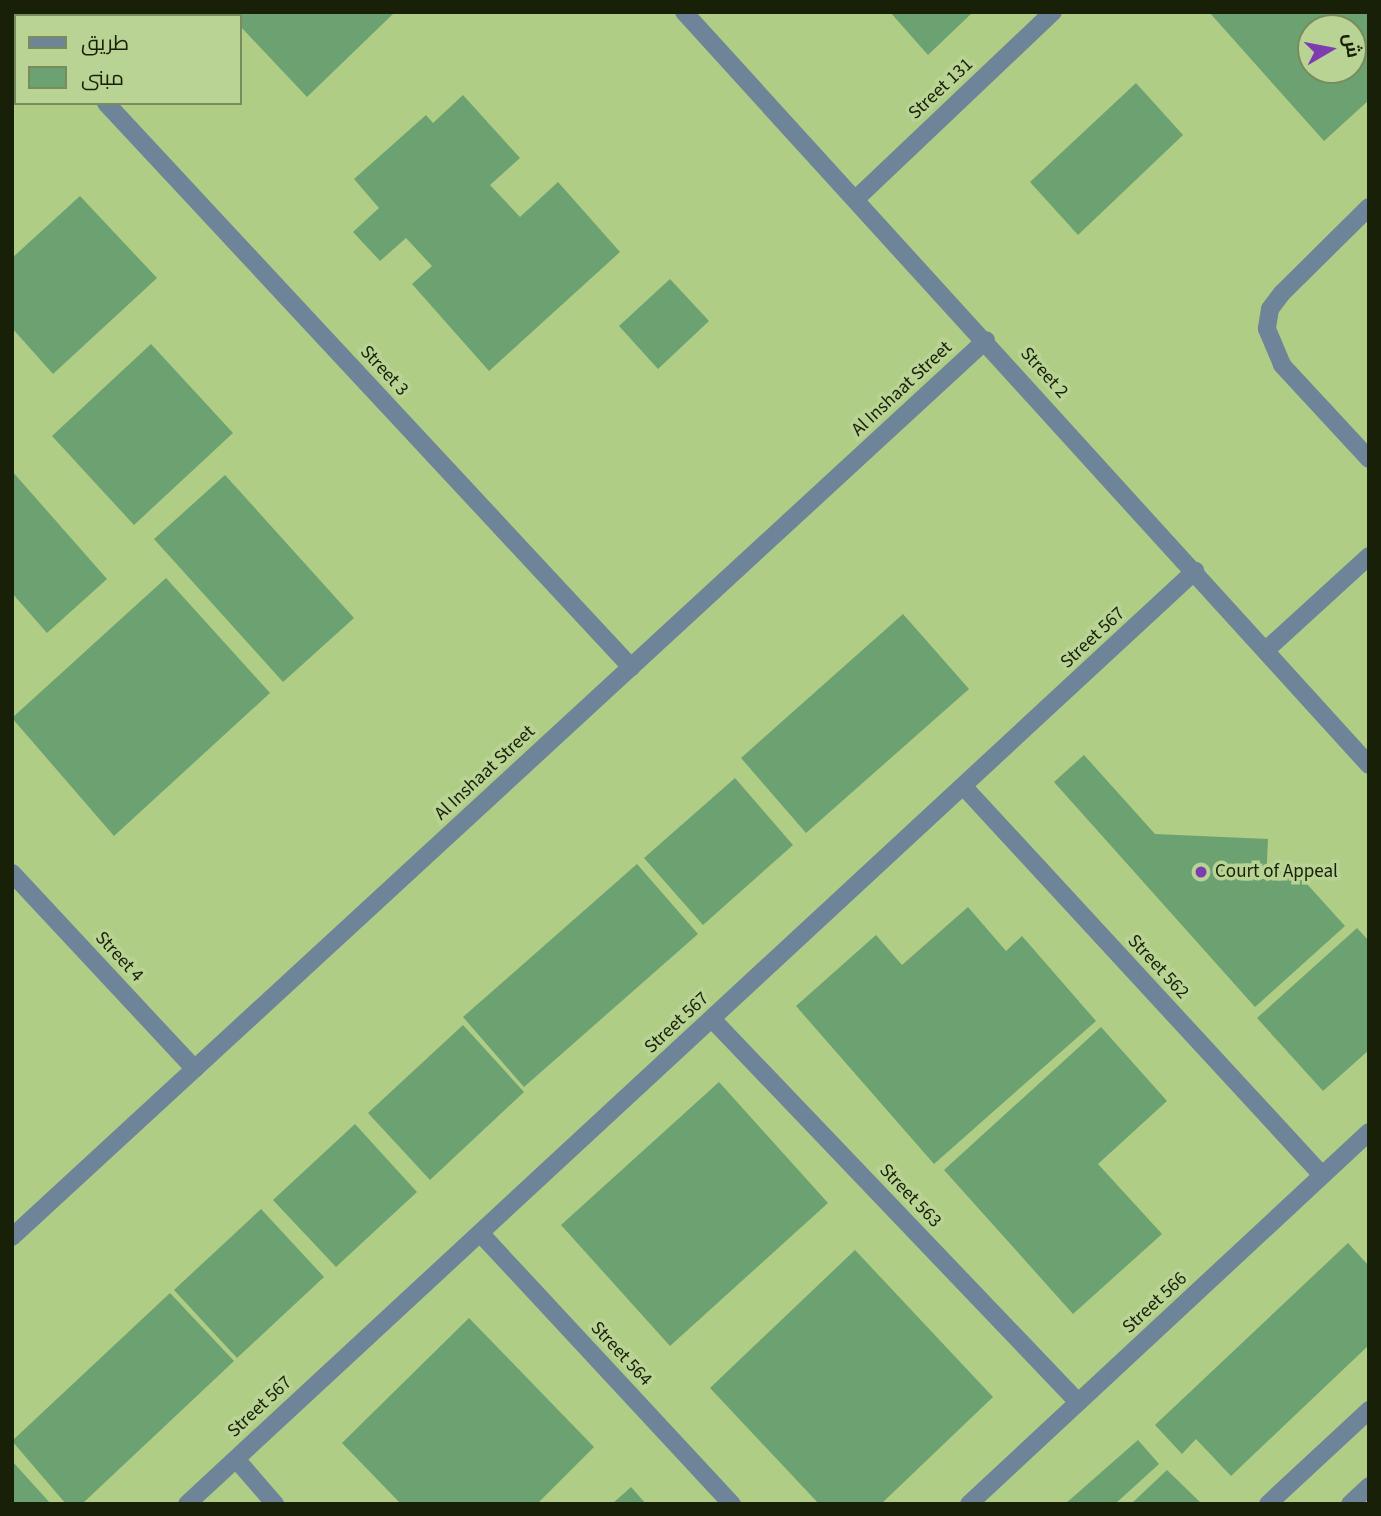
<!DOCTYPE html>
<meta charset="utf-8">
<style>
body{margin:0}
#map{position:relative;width:1381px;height:1516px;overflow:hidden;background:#b9d394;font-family:"Source Sans 3",Cairo,sans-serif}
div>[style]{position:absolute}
.built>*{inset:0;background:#b0cd86}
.building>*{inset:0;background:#6ca171}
.minor>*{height:18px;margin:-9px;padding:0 9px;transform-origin:9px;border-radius:9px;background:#6e8499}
.dots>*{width:19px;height:19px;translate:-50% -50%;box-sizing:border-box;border:4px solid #b9d394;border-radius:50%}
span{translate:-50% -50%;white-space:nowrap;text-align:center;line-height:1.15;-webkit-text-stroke:7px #b9d394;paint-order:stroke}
.street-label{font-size:19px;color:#182108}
.poi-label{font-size:19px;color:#182108}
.left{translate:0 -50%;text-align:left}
.frame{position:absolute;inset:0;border:14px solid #182108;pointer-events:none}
.legend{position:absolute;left:14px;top:14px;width:228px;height:91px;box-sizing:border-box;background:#b9d394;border:2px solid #798c5c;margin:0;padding:9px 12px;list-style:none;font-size:21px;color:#182108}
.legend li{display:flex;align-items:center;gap:14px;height:35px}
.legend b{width:35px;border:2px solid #798c5c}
.north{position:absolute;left:1297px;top:14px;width:70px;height:70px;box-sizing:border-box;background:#b9d394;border:2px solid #798c5c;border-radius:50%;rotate:80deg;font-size:19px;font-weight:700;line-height:28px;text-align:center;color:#182108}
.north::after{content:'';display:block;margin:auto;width:24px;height:32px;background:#7d3cb0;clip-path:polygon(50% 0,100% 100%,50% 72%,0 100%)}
</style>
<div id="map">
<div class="built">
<div style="clip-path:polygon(evenodd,12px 12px,1369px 12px,1369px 1504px,12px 1504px,12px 12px,16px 16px,240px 16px,240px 103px,16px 103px,16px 16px,12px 12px,1311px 28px,1353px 28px,1353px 70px,1311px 70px,1311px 28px)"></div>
</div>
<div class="building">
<div style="clip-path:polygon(227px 12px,395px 12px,307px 97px,240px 26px,240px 16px)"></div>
<div style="clip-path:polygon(890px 12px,973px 12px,928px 55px)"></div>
<div style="clip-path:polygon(evenodd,1209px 12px,1369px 12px,1369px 100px,1324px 141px,1209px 12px,1311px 28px,1353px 28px,1353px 70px,1311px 70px,1311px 28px)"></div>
<div style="clip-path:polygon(1136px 83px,1183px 135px,1078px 235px,1030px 182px)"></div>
<div style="clip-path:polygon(463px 95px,520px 158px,490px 185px,520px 217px,558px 182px,620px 252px,489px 371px,412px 284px,432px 266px,406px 238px,380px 261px,353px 232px,379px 208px,354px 179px,426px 115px,433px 123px)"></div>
<div style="clip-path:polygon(80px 196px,157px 278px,53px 374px,12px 328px,12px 258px)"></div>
<div style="clip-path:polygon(670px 279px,709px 321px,658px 369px,619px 326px)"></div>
<div style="clip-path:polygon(151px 344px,233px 433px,134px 525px,52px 436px)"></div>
<div style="clip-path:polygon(12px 471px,107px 579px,47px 633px,12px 593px)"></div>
<div style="clip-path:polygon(225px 475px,354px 618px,283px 682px,154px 539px)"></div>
<div style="clip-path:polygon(166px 578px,270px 693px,114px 836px,12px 718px)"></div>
<div style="clip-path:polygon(903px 614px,969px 689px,806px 833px,741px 758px)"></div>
<div style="clip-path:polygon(1084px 755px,1155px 834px,1268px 839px,1266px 882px,1288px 863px,1345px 926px,1255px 1007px,1054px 782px)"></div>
<div style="clip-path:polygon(735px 778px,793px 845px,703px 925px,644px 858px)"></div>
<div style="clip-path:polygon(637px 864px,698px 934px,524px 1087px,463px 1017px)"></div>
<div style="clip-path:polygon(968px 907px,1006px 951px,1022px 936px,1096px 1021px,934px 1164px,796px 1006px,876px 935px,902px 965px)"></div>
<div style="clip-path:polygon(1357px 928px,1369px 941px,1369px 1050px,1323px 1091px,1257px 1018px)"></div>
<div style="clip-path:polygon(463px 1025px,524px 1092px,430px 1180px,368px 1113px)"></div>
<div style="clip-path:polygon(1101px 1027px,1167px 1101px,1098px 1164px,1162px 1234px,1073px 1314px,944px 1170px)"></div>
<div style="clip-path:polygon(719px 1082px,828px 1203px,670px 1346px,561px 1225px)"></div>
<div style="clip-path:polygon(355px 1124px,417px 1192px,336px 1267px,273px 1200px)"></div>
<div style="clip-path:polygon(261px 1209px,324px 1277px,237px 1358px,174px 1290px)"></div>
<div style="clip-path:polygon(1348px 1243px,1369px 1266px,1369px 1345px,1231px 1476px,1196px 1439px,1182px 1454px,1155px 1425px)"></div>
<div style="clip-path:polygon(855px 1250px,993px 1397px,881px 1504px,819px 1504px,710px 1388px)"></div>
<div style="clip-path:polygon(170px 1293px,234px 1361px,82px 1504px,66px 1504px,12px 1441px)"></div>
<div style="clip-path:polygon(469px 1318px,594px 1447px,537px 1504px,401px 1504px,342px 1443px)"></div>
<div style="clip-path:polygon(1138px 1440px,1159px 1464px,1115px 1504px,1065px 1504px)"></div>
<div style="clip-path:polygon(12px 1461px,51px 1504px,12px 1504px)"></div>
<div style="clip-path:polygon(1167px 1470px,1202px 1504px,1131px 1504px)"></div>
<div style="clip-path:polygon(631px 1487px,646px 1504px,612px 1504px)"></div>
</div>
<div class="minor">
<div style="left:22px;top:12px;width:5px;rotate:53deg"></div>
<div style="left:684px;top:12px;width:1018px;rotate:47.71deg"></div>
<div style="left:106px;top:103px;width:771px;rotate:47.05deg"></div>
<div style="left:858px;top:197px;width:269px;rotate:-43.5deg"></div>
<div style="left:1369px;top:207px;width:122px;rotate:135.3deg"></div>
<div style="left:1282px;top:293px;width:20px;rotate:127deg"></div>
<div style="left:1270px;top:309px;width:20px;rotate:99deg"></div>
<div style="left:1267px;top:329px;width:39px;rotate:67deg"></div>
<div style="left:1282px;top:365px;width:128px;rotate:47.2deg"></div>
<div style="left:1266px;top:650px;width:139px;rotate:-42.4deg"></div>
<div style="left:964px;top:787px;width:528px;rotate:47.3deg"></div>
<div style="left:12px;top:873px;width:268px;rotate:47deg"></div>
<div style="left:712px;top:1019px;width:530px;rotate:46.3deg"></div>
<div style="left:480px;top:1233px;width:370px;rotate:47.1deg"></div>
<div style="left:12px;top:1237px;width:1324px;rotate:-42.64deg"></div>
<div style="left:236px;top:1459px;width:60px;rotate:49.1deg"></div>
<div style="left:187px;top:1504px;width:1374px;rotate:-42.79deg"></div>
<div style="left:969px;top:1504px;width:546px;rotate:-42.92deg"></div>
<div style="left:1268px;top:1504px;width:138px;rotate:-42.9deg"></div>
<div style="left:1350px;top:1504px;width:26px;rotate:-43deg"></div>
</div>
<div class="dots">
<div style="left:1201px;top:872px;background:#7d3cb0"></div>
</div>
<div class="street-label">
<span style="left:941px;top:89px;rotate:-43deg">Street 131</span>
<span style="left:384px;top:371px;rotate:47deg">Street 3</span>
<span style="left:1044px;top:373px;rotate:48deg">Street 2</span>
<span style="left:902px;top:389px;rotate:-43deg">Al Inshaat Street</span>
<span style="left:1093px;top:638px;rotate:-43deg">Street 567</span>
<span style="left:485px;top:773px;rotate:-43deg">Al Inshaat Street</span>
<span style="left:119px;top:957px;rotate:47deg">Street 4</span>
<span style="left:1158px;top:967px;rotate:47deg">Street 562</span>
<span style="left:677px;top:1023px;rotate:-43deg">Street 567</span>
<span style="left:910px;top:1196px;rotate:46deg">Street 563</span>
<span style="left:1155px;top:1303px;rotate:-43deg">Street 566</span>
<span style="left:621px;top:1354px;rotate:47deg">Street 564</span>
<span style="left:260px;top:1407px;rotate:-43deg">Street 567</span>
</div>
<div class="poi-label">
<span class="left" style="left:1215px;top:872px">Court of Appeal</span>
</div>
<div class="frame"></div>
<ul class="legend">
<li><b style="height:9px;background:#6e8499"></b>طريق</li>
<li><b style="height:19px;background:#6ca171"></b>مبنى</li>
</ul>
<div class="north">ش</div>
</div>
